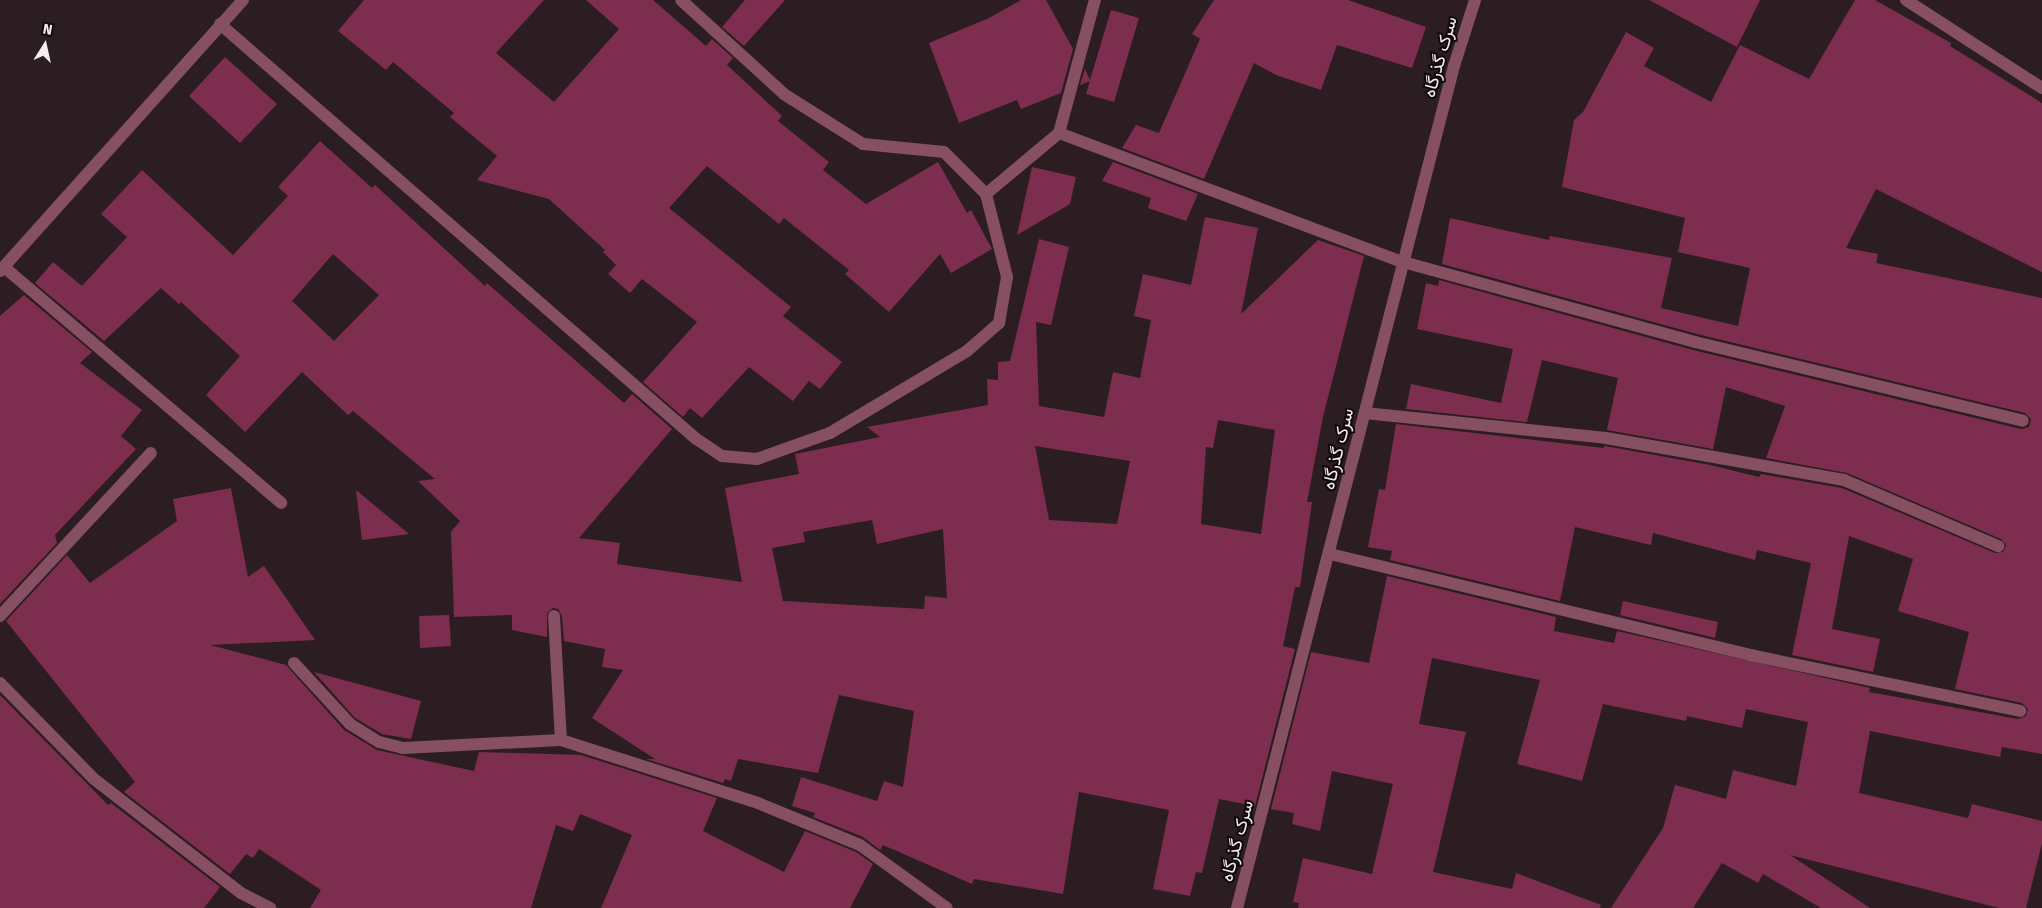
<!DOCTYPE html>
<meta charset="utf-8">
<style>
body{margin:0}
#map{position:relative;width:2042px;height:908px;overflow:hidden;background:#2c1d22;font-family:"Fira Sans",Vazirmatn,sans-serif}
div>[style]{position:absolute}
.building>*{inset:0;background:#7d2e4e}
.minor>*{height:12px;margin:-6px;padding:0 6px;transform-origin:6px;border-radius:6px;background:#864f62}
.tertiary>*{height:12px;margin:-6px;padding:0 6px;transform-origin:6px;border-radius:6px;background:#864f62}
span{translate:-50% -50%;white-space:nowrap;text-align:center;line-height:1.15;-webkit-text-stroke:4px #10090b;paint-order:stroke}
.street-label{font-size:18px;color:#f8edf0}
.north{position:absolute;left:20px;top:20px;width:50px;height:50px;-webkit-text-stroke:4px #10090b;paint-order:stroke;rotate:10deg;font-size:14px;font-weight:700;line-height:20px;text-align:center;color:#f8edf0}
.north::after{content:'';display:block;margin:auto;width:18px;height:22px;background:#f8edf0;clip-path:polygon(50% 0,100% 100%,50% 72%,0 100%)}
</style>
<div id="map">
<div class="building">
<div style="clip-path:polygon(364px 0,544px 0,496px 53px,554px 102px,619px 29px,586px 0,653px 0,706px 46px,712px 39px,733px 58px,727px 65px,782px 116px,778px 121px,829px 162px,823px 170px,866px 204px,938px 162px,967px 213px,971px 210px,992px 249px,951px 273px,940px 254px,889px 312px,845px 274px,849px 270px,784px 218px,779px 224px,707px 166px,669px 208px,791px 307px,783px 316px,842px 362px,820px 389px,809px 381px,793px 401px,749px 367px,702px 418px,690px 408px,683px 417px,643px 382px,697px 322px,642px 279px,630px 293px,608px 274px,616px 265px,603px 252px,605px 250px,549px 199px,477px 180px,497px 156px,450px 117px,454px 113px,393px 62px,386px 70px,338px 31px)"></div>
<div style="clip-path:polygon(745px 0,785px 0,744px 46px,722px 27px)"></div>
<div style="clip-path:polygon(1021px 0,1046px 0,1073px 49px,1061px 93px,1021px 109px,1017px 100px,959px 123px,929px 43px,989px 18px)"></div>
<div style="clip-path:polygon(1214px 0,1348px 0,1426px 27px,1412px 68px,1337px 45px,1321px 90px,1276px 75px,1254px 63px,1204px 179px,1122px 148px,1136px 125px,1159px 133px,1200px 39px,1192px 34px)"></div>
<div style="clip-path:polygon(1649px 0,1760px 0,1737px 47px)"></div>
<div style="clip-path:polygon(1855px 0,1875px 0,1951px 43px,1950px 46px,2042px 103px,2042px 272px,1876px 189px,1846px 248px,1878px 254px,1876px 263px,2042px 298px,2042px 754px,2002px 747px,2000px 757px,1870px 731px,1859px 793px,1968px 818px,1972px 804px,2042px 821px,2042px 843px,2026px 908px,1999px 908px,1790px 855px,1870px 908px,1821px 908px,1763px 874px,1758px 883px,1722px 863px,1693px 908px,1611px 908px,1663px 828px,1675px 785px,1726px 799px,1733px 770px,1796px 786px,1808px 722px,1746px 709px,1742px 728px,1687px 716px,1686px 721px,1603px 704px,1582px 781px,1517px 764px,1540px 680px,1432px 658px,1419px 724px,1466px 732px,1433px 872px,1512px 889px,1516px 873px,1601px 905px,1600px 908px,1298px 908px,1299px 903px,1293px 902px,1303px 858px,1372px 874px,1393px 784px,1332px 771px,1320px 831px,1292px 824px,1294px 813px,1271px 809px,1311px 652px,1369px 663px,1387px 576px,1556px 617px,1554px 631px,1614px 643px,1617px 631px,1870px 688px,1869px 692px,2018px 719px,2026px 716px,2028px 709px,2022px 703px,1955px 689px,1969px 632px,1898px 611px,1913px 559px,1849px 536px,1832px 629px,1880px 639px,1873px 672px,1792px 655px,1811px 563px,1757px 550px,1755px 560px,1653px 533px,1651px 545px,1575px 527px,1560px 601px,1390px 560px,1392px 551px,1368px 547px,1379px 489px,1385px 490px,1396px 424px,1603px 448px,1605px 446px,1710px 465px,1759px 477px,1761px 474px,1842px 488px,1995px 553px,2003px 552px,2006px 545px,2001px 539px,1847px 473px,1766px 458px,1785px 406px,1726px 387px,1713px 449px,1607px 430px,1618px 378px,1542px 360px,1527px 422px,1406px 409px,1411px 384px,1501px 403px,1513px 349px,1417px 329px,1426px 283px,1438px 286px,1439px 280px,1693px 350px,2021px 429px,2029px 427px,2031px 419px,2025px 413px,1697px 334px,1442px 264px,1450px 218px,1549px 240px,1550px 236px,1672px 258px,1661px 308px,1738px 326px,1750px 268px,1678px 252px,1685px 218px,1562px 187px,1574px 120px,1583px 112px,1626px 32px,1654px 48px,1644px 66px,1711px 102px,1740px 45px,1809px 79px)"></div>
<div style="clip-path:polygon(1111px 10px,1139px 18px,1114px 102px,1086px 94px,1090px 81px,1080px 85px,1085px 69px,1090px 80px)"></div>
<div style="clip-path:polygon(225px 57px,277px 104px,240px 143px,189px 96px)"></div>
<div style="clip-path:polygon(evenodd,320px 141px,372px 188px,375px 185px,485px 286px,487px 283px,624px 403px,632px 394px,672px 429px,579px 538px,620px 543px,617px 564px,742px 582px,725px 488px,799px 474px,795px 454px,880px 437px,867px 427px,988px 405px,987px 379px,998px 380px,998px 362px,1010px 361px,1039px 239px,1069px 247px,1051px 325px,1036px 322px,1039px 406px,1104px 417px,1113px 372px,1140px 378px,1151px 320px,1134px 316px,1143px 274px,1191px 285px,1205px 217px,1258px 228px,1241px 314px,1318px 240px,1364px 256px,1323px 417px,1307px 502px,1312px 502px,1300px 587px,1295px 587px,1283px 646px,1295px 649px,1255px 806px,1219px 799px,1202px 873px,1196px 872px,1190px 896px,1153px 889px,1169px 810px,1079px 792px,1063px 894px,974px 879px,972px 884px,883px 845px,880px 850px,863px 837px,813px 817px,815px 813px,792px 806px,801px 777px,877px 801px,884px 781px,903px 787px,914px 711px,839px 695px,818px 773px,738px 759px,731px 781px,725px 779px,723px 783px,646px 759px,655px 759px,592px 718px,623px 670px,602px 667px,605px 649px,564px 641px,562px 616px,558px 609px,553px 608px,547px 613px,547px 637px,512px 630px,512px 615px,454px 617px,451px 532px,460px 521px,418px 481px,435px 479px,353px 411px,348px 415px,302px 372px,245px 432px,206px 395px,240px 356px,181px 302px,179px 304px,161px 288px,104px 341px,35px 283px,53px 262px,82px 286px,127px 237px,101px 214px,142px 170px,233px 255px,288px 196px,278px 187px,320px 141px,333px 254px,379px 295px,334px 341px,292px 301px,333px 254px,320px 141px,1218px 420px,1275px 430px,1261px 534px,1201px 524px,1206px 447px,1213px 448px,1218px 420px,320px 141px,1035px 446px,1130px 461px,1117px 524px,1049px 520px,1035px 446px,320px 141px,872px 520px,877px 544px,943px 529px,947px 598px,925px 596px,924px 609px,783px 601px,772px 548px,805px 542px,803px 532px,872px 520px)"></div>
<div style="clip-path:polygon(1113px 162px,1198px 194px,1186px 221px,1148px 208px,1151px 198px,1102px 181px)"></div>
<div style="clip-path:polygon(1032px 167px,1076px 177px,1070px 204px,1017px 235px)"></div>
<div style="clip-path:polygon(24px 295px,92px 352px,80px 363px,142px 410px,121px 436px,136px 449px,55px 535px,57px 543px,0 604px,0 316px)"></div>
<div style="clip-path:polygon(231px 488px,248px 577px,264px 566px,315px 640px,210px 645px,286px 665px,344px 730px,377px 750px,474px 771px,479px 752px,581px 755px,717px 798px,703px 831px,784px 872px,805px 831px,856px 852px,873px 864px,850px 908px,601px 908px,632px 835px,580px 814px,573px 831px,556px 825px,531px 908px,310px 908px,321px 890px,259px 849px,253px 858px,246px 854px,230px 874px,124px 792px,135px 782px,6px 621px,67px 555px,90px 583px,177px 521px,173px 499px)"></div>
<div style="clip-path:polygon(356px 490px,409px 534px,362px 540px)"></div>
<div style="clip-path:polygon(1623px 601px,1718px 622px,1715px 638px,1620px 615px)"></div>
<div style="clip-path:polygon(449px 615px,451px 646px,420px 648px,419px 616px)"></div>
<div style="clip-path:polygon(314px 672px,421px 701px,411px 739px,382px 734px,355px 718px)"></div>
<div style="clip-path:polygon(0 695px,108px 805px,111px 803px,220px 887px,204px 908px,0 908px)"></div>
</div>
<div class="minor">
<div style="left:1906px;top:0;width:162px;rotate:32.9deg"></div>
<div style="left:220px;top:24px;width:630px;rotate:41.07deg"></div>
<div style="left:695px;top:438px;width:32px;rotate:34deg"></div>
<div style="left:722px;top:456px;width:35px;rotate:5deg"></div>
<div style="left:757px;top:459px;width:77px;rotate:-19.6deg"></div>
<div style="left:830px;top:433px;width:160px;rotate:-30.9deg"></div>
<div style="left:967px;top:351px;width:43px;rotate:-41.2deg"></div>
<div style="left:999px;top:323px;width:47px;rotate:-80.1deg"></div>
<div style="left:1007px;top:277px;width:86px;rotate:-104.2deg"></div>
<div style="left:986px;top:194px;width:59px;rotate:-135deg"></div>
<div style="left:944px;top:152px;width:81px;rotate:-174.4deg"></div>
<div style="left:863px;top:144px;width:93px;rotate:-147.7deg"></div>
<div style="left:784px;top:94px;width:139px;rotate:-137.6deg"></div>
<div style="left:1059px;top:133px;width:367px;rotate:20.6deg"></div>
<div style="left:1403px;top:262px;width:303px;rotate:15.3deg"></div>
<div style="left:1695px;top:342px;width:337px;rotate:13.5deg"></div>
<div style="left:986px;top:194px;width:95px;rotate:-39.9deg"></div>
<div style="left:1059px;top:133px;width:138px;rotate:-74.9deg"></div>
<div style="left:4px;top:267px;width:364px;rotate:40.4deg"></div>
<div style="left:0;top:271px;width:364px;rotate:-48.1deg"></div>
<div style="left:1365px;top:413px;width:242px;rotate:5.9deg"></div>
<div style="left:1606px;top:438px;width:242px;rotate:10deg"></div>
<div style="left:1844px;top:480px;width:168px;rotate:23.2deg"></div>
<div style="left:1330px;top:554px;width:432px;rotate:13.5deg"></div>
<div style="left:1750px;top:655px;width:276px;rotate:11.7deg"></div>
<div style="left:0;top:616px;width:222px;rotate:-47.2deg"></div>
<div style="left:554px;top:616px;width:124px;rotate:86.8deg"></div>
<div style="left:294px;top:663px;width:83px;rotate:47.4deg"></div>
<div style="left:350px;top:724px;width:34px;rotate:32deg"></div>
<div style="left:379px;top:742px;width:25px;rotate:14deg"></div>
<div style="left:403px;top:748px;width:158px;rotate:-2.9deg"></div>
<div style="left:561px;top:740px;width:207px;rotate:17.7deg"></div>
<div style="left:758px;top:803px;width:110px;rotate:22.4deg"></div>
<div style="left:860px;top:845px;width:107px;rotate:35.9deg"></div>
<div style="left:0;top:683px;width:134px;rotate:45.6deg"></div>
<div style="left:94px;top:779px;width:186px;rotate:37.8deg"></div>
<div style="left:241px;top:893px;width:33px;rotate:27deg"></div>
</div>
<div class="tertiary">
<div style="left:1237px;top:908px;width:870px;rotate:-75.55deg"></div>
<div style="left:1454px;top:66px;width:69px;rotate:-72.3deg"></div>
</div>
<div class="street-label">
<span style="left:1440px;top:57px;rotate:-74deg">سرک گذرگاه</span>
<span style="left:1338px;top:449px;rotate:-76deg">سرک گذرگاه</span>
<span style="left:1237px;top:841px;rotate:-75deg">سرک گذرگاه</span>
</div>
<div class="north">N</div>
</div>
